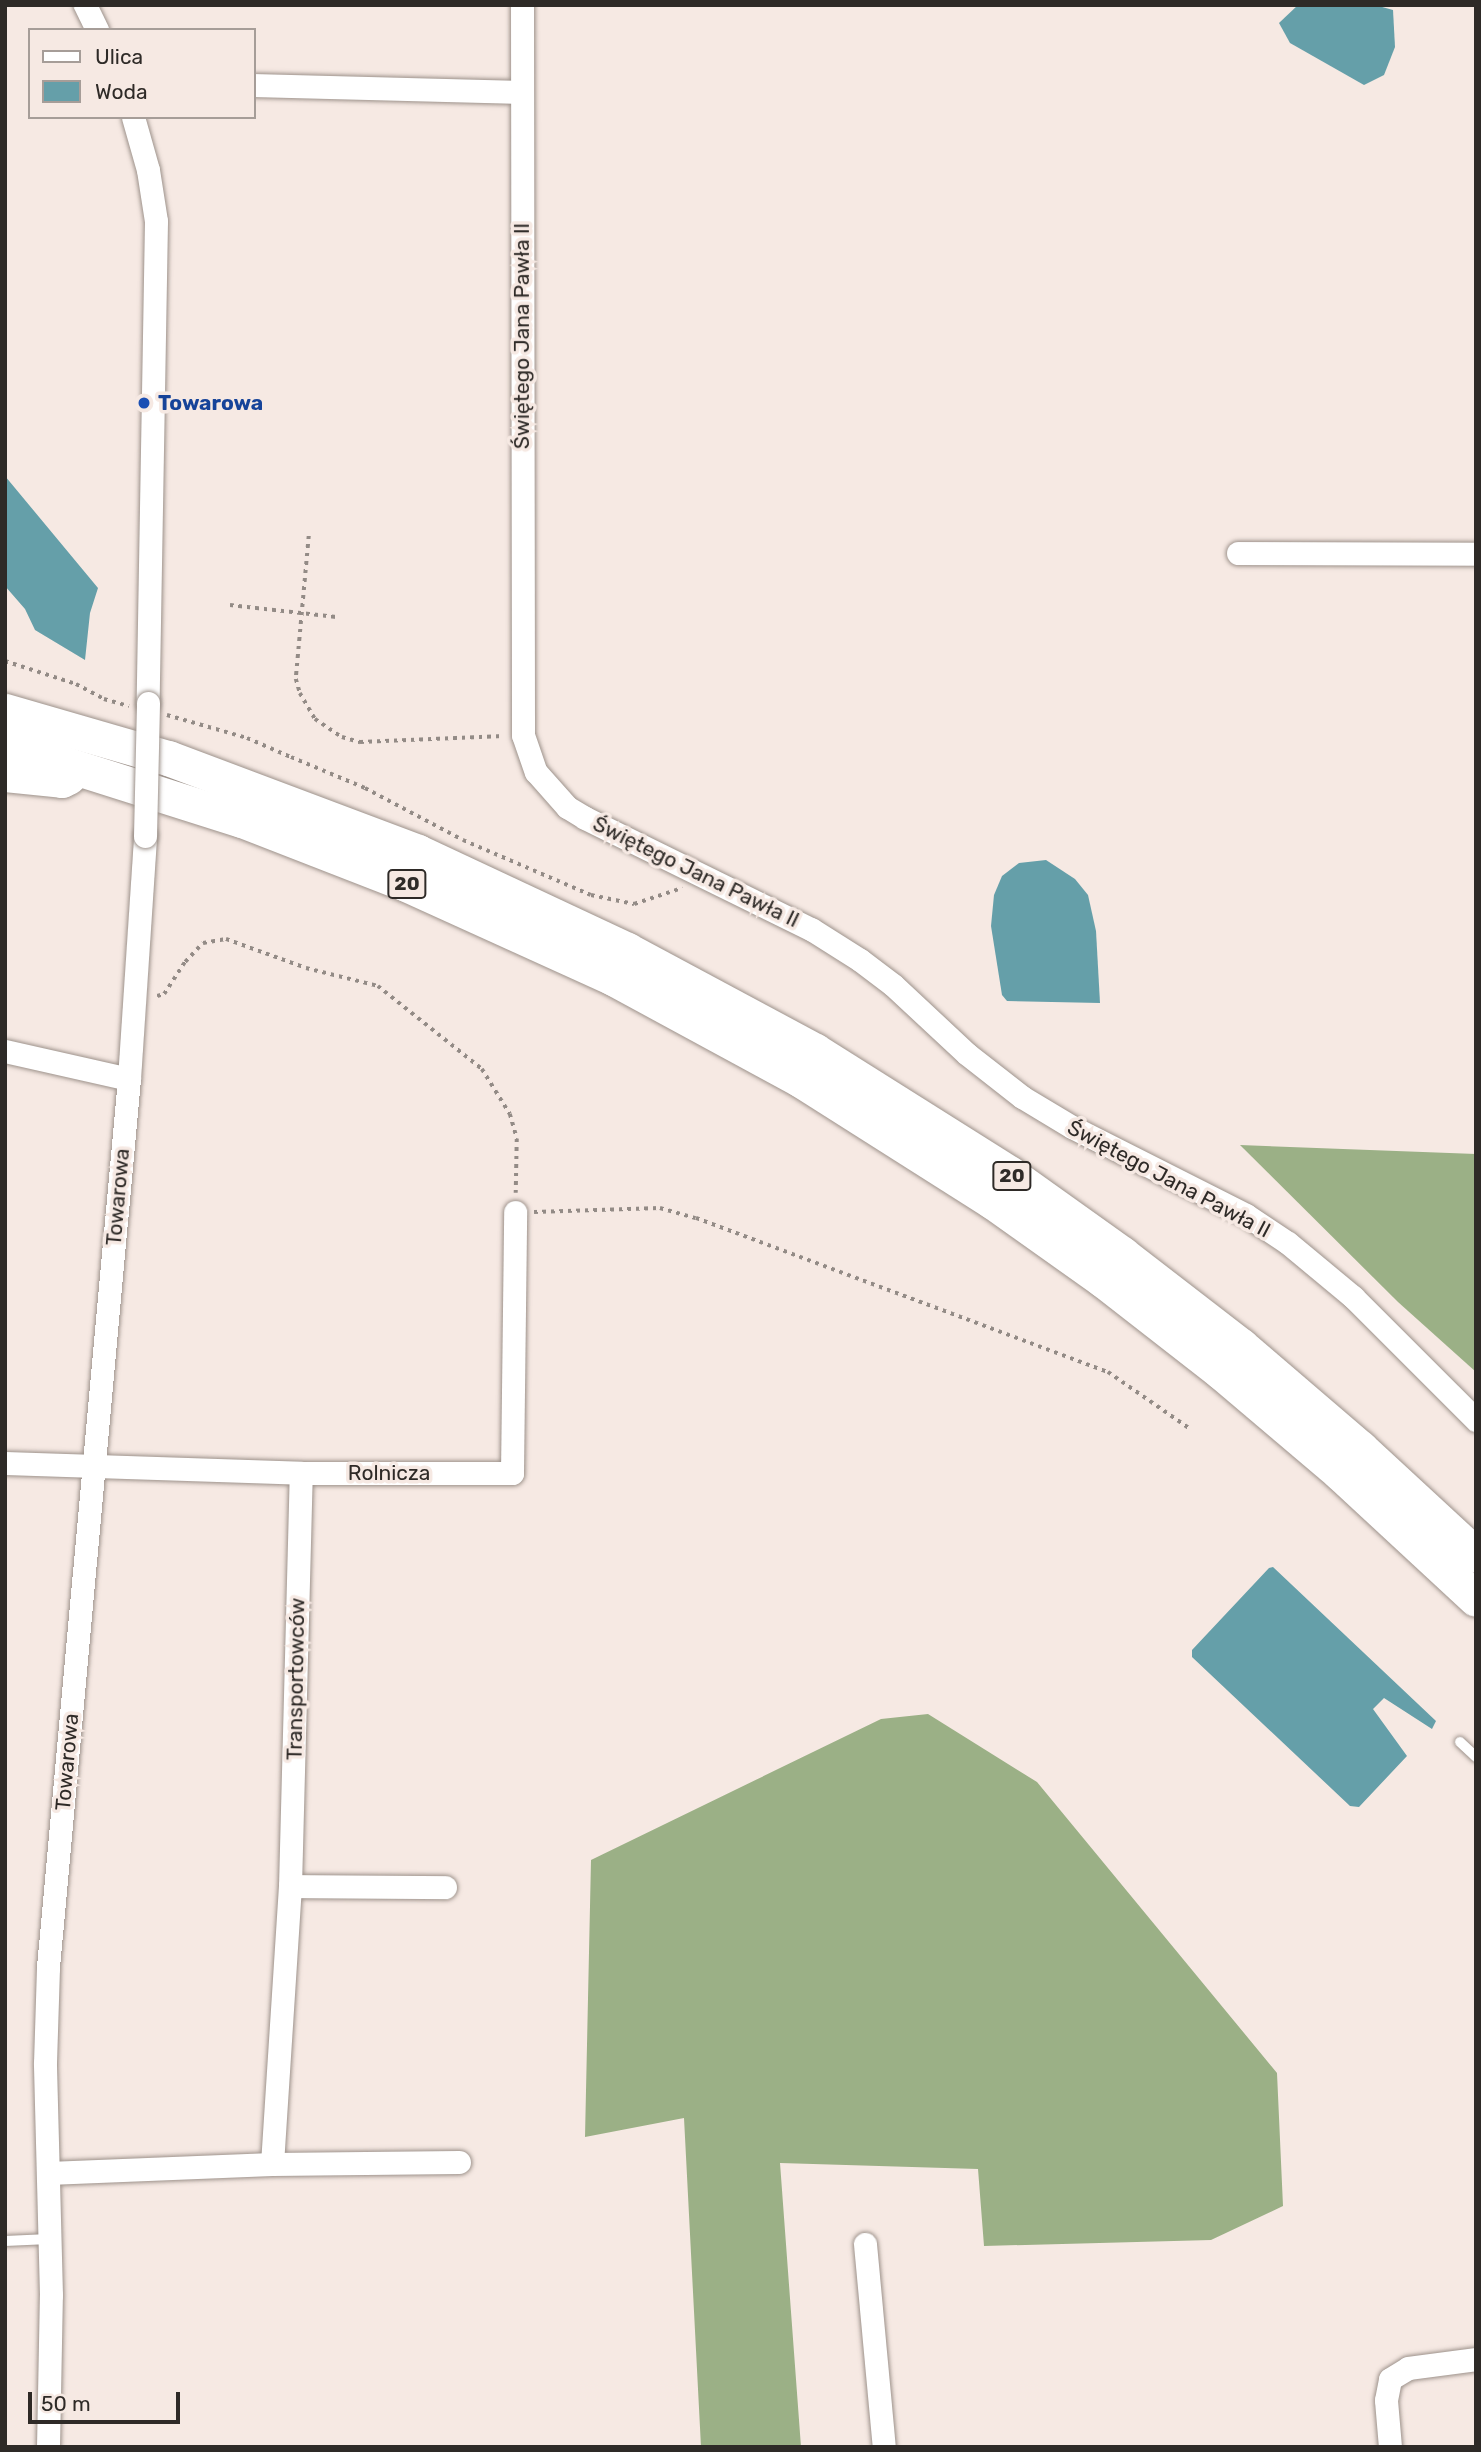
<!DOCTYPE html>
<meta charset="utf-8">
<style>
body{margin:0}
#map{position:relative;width:1481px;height:2452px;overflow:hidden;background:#f6e9e3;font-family:Rubik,sans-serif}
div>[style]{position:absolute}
.forest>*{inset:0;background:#9bb086}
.water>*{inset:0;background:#659fa9}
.path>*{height:3.5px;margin-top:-1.75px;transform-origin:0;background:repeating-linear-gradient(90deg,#938b86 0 3.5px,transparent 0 8.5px)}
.roads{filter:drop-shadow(0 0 2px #9d928b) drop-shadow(0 0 2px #9d928b)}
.service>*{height:10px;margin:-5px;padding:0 5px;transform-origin:5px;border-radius:5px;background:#fff}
.minor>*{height:23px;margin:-11.5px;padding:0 11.5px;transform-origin:11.5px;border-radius:11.5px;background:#fff}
.primary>*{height:35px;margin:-17.5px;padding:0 17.5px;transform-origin:17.5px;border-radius:17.5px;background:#fff}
.bridges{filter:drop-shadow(0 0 2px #9d928b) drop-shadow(0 0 2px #9d928b)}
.minor-bridge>*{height:23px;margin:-11.5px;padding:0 11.5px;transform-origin:11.5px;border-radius:11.5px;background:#fff}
.dots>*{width:19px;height:19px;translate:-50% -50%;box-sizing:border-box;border:4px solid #f6e9e3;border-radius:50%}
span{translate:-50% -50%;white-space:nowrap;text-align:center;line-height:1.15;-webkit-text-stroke:7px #f6e9e3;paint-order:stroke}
.shield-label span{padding:2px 5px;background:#f6e9e3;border:2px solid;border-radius:5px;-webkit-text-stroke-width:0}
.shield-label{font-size:19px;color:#2e2a27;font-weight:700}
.street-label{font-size:21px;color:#2e2a27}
.transit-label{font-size:21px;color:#164399;font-weight:700}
.left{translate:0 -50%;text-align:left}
.frame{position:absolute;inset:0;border:7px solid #2e2a27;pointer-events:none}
.legend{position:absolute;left:28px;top:28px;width:228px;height:91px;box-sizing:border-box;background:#f6e9e3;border:2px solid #a69d98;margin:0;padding:9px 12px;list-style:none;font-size:21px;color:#2e2a27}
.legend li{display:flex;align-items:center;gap:14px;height:35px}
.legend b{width:35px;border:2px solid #a69d98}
.scale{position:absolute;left:28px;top:2392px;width:152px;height:32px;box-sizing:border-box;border:4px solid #2e2a27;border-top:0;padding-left:9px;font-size:21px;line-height:24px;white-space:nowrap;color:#2e2a27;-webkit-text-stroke:5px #f6e9e3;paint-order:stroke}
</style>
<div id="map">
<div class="forest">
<div style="clip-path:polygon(1240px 1145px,1476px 1154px,1476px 1372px,1398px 1302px)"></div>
<div style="clip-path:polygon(928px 1714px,1037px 1782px,1277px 2073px,1283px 2206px,1211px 2240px,984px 2246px,978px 2169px,780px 2163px,801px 2447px,701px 2447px,684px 2118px,585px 2137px,591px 1860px,881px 1719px)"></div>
</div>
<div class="water">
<div style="clip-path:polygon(1298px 5px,1375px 5px,1393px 10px,1395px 47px,1384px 75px,1364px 85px,1290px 43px,1279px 23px)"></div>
<div style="clip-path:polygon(5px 476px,98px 588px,90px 613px,85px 660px,35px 630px,25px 609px,5px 586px)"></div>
<div style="clip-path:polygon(1046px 860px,1075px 879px,1088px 895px,1096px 931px,1100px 1003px,1007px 1001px,1002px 995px,991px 926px,994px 895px,1002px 876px,1019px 863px)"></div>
<div style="clip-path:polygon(1273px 1567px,1436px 1721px,1432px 1729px,1384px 1698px,1373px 1709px,1407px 1756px,1359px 1807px,1350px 1806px,1192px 1657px,1192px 1650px,1269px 1568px)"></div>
</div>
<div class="path">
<div style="left:309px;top:536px;width:144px;rotate:95.2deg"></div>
<div style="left:296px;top:679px;width:15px;rotate:74deg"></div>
<div style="left:300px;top:693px;width:30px;rotate:60deg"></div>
<div style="left:315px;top:719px;width:32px;rotate:34deg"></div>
<div style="left:342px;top:737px;width:19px;rotate:16deg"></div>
<div style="left:360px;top:742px;width:144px;rotate:-2.4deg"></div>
<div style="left:230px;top:605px;width:107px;rotate:6.5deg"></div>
<div style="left:5px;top:661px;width:75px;rotate:17.9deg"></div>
<div style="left:76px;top:684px;width:32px;rotate:28deg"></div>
<div style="left:104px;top:699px;width:26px;rotate:16deg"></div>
<div style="left:167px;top:715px;width:83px;rotate:16deg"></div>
<div style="left:247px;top:738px;width:48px;rotate:23.4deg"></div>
<div style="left:291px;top:757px;width:80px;rotate:22.7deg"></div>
<div style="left:365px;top:788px;width:111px;rotate:28deg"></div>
<div style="left:463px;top:840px;width:139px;rotate:23.3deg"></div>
<div style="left:591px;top:895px;width:44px;rotate:11.8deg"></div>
<div style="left:634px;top:904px;width:51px;rotate:-18.4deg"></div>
<div style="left:157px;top:996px;width:7px;rotate:-16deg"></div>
<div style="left:164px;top:994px;width:38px;rotate:-57deg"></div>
<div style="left:185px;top:962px;width:26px;rotate:-47deg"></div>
<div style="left:203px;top:943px;width:23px;rotate:-10deg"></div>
<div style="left:226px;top:939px;width:85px;rotate:19.9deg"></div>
<div style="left:306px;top:968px;width:74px;rotate:14deg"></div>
<div style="left:378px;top:986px;width:133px;rotate:38.6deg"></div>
<div style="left:482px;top:1069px;width:53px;rotate:58.1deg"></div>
<div style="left:510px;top:1114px;width:26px;rotate:74deg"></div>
<div style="left:517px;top:1139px;width:54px;rotate:91.1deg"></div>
<div style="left:534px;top:1212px;width:126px;rotate:-1.8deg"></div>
<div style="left:660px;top:1208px;width:37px;rotate:16deg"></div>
<div style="left:696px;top:1218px;width:440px;rotate:20.5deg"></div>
<div style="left:1108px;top:1372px;width:98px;rotate:34.7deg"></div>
</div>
<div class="roads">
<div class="service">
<div style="left:1460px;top:1742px;width:22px;rotate:43deg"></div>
<div style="left:5px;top:2241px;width:44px;rotate:-2.6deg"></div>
</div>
<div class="minor">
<div style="left:85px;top:5px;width:28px;rotate:64deg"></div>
<div style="left:522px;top:5px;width:713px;rotate:89.92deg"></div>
<div style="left:523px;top:718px;width:17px;rotate:90deg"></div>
<div style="left:523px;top:735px;width:39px;rotate:71deg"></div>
<div style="left:536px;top:772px;width:47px;rotate:48.5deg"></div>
<div style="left:567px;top:807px;width:21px;rotate:31deg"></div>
<div style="left:585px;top:818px;width:252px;rotate:26.2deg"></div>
<div style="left:811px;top:929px;width:58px;rotate:32.3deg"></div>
<div style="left:860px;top:960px;width:41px;rotate:37.1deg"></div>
<div style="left:893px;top:985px;width:101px;rotate:43deg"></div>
<div style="left:967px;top:1054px;width:70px;rotate:38deg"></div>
<div style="left:1022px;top:1097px;width:58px;rotate:31deg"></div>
<div style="left:1072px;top:1127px;width:195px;rotate:26.8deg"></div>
<div style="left:1246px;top:1215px;width:50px;rotate:33.7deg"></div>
<div style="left:1288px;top:1243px;width:85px;rotate:39.7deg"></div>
<div style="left:1353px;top:1297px;width:174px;rotate:45deg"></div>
<div style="left:254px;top:85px;width:267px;rotate:1.5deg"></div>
<div style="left:133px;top:117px;width:55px;rotate:74.2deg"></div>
<div style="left:148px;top:170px;width:52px;rotate:81.1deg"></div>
<div style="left:156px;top:221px;width:482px;rotate:91deg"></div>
<div style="left:1238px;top:553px;width:238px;rotate:0.2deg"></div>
<div style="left:5px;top:1051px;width:127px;rotate:12.7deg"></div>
<div style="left:5px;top:1463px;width:296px;rotate:1.9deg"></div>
<div style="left:301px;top:1473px;width:211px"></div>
<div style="left:512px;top:1473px;width:261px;rotate:-89.3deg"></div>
<div style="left:290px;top:1886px;width:155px;rotate:0.4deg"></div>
<div style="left:272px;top:2164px;width:279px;rotate:-86.3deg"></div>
<div style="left:290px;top:1886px;width:413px;rotate:-88.5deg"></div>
<div style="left:48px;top:2173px;width:224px;rotate:-2.3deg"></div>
<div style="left:272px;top:2164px;width:187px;rotate:-0.6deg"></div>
<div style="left:865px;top:2244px;width:204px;rotate:84.7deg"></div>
<div style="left:48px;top:2447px;width:152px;rotate:-88.9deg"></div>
<div style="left:51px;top:2295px;width:232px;rotate:-91.5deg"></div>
<div style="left:45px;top:2063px;width:96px;rotate:-88.2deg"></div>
<div style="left:48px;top:1967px;width:892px;rotate:-84.79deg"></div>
<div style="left:129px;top:1079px;width:244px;rotate:-86.2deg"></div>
<div style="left:1390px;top:2447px;width:47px;rotate:-94.9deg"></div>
<div style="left:1386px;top:2400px;width:21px;rotate:-79deg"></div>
<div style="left:1390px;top:2379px;width:21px;rotate:-31deg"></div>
<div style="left:1408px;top:2368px;width:69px;rotate:-7.5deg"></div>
</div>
<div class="primary">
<div style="left:5px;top:711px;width:170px;rotate:16.1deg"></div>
<div style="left:168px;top:758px;width:267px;rotate:20.6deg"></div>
<div style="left:418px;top:852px;width:231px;rotate:25.1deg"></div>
<div style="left:627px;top:950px;width:213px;rotate:28.2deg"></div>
<div style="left:815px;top:1051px;width:231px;rotate:32.2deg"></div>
<div style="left:1010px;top:1174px;width:138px;rotate:35.5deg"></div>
<div style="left:1122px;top:1254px;width:150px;rotate:37.7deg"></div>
<div style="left:1241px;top:1346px;width:157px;rotate:40.6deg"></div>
<div style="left:1360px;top:1448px;width:158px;rotate:42.7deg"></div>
<div style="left:5px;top:745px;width:249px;rotate:17.6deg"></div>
<div style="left:242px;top:820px;width:174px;rotate:21.3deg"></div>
<div style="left:404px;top:883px;width:230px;rotate:24.4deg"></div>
<div style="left:613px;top:978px;width:214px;rotate:28.5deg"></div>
<div style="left:801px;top:1080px;width:226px;rotate:32.4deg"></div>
<div style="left:992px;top:1201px;width:136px;rotate:35.4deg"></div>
<div style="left:1103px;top:1280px;width:150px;rotate:37.9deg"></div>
<div style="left:1221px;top:1372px;width:156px;rotate:40.3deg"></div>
<div style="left:1340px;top:1473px;width:185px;rotate:42.8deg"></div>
<div style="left:5px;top:774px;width:57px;rotate:6deg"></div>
<div style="left:62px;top:780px;width:7px;rotate:-27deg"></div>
</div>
</div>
<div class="bridges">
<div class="minor-bridge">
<div style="left:145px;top:836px;width:133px;rotate:-88.7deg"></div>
</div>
</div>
<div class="dots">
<div style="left:144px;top:403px;background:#1a4fb4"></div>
</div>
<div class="shield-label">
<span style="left:407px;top:884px">20</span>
<span style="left:1012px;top:1176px">20</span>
</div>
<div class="street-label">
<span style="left:522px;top:336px;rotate:-90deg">Świętego Jana Pawła II</span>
<span style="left:696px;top:872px;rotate:26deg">Świętego Jana Pawła II</span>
<span style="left:1169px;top:1179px;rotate:28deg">Świętego Jana Pawła II</span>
<span style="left:118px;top:1197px;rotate:-85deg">Towarowa</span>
<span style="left:389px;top:1473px">Rolnicza</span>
<span style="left:296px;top:1679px;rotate:-89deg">Transportowców</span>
<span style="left:67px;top:1762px;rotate:-85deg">Towarowa</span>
</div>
<div class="transit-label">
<span class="left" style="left:158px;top:403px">Towarowa</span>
</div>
<div class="frame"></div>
<ul class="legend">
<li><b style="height:9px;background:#fff"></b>Ulica</li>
<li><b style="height:19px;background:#659fa9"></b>Woda</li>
</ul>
<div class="scale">50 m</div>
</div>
